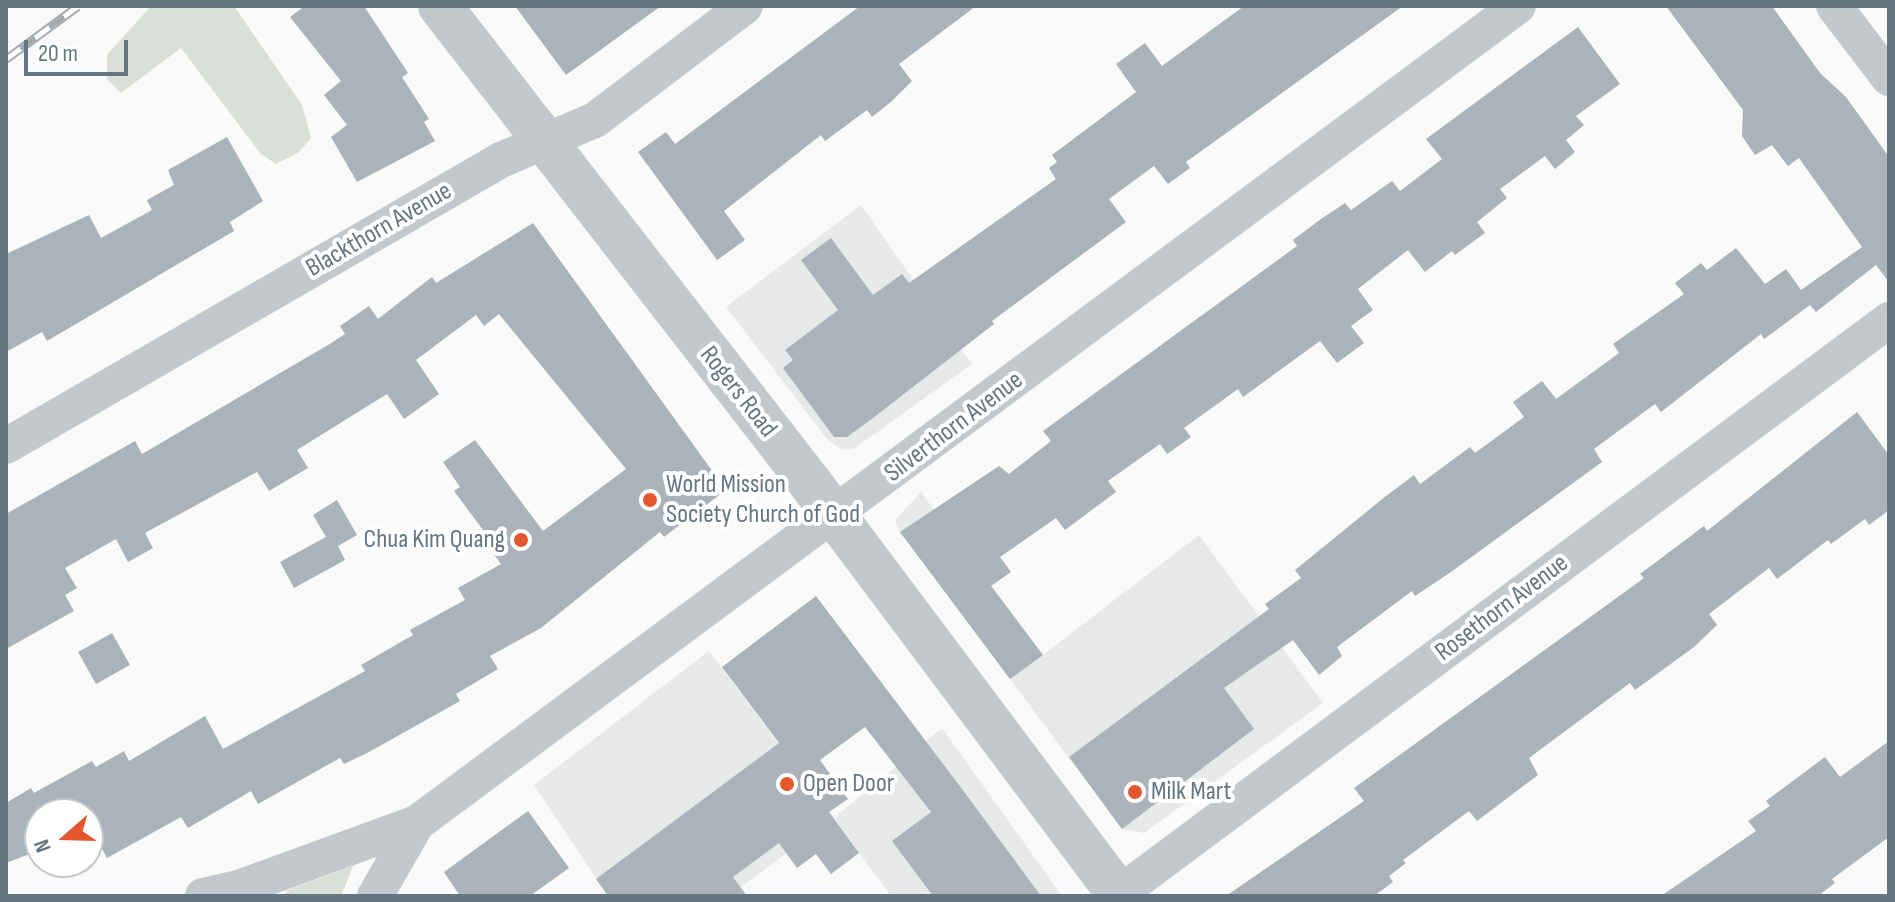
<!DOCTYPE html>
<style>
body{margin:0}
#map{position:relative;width:1895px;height:902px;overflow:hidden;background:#fafaf8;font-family:"Sofia Sans Condensed",sans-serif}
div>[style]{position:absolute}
.built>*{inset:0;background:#e8e9e9}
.green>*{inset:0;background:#dadfd7}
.building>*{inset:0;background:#aab3b9}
.minor>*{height:36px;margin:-18px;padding:0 18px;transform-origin:18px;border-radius:18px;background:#c3c8cc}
.tertiary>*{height:44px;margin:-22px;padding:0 22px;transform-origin:22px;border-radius:22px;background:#c3c8cc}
.rail>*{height:9px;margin-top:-4.5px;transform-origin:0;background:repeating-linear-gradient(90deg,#fff 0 18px,#a2aab0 0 36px);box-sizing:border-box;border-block:2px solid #a2aab0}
.dots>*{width:22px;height:22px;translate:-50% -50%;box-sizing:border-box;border:4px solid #fff;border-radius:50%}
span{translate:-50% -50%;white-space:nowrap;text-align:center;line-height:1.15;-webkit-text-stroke:8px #fff;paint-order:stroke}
.street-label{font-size:26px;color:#657683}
.poi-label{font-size:26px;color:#657683}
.left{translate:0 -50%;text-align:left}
.right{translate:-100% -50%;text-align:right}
.frame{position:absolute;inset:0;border:8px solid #657683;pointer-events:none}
.north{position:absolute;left:24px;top:798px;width:80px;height:80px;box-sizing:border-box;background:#fff;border:2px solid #c1c8cd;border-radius:50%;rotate:250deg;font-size:22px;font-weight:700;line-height:32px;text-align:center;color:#657683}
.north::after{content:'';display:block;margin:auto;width:28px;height:36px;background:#e4572e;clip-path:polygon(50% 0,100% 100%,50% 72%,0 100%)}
.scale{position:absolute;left:24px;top:40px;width:104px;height:36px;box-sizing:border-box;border:4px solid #657683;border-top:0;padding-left:10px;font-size:24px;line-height:28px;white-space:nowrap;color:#657683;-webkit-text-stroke:6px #fff;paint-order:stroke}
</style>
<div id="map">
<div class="built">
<div style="clip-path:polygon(861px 205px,972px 364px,855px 448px,842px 450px,827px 439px,726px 307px)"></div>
<div style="clip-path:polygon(921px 492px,1043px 655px,1199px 535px,1323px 703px,1144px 833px,1122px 829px,900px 532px,895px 520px)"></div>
<div style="clip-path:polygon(709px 651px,834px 818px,942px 728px,1062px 896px,891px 896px,834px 818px,729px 896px,608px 896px,534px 785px)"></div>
</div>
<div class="green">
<div style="clip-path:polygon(151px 6px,234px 6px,302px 105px,311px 138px,299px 152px,276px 164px,261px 154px,181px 48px,121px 93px,107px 79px,107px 55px)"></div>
<div style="clip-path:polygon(353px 866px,341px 896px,284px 896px,288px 890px)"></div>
</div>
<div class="building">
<div style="clip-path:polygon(305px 6px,364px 6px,408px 73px,402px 77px,429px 119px,424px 122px,435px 141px,357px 182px,331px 137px,347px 125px,324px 95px,341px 81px,290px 17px)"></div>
<div style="clip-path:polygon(515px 6px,661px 6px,566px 75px)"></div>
<div style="clip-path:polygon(860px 6px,976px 6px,899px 64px,912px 81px,892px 101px,872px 117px,867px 110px,825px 141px,821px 135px,724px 211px,745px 240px,717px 260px,638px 152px,666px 132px,675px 144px)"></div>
<div style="clip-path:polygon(1244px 6px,1403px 6px,1186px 162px,1190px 168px,1168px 184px,1154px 166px,1109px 199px,1126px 222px,992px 321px,994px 324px,873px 418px,847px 437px,834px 437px,783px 368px,793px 360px,785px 350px,838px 310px,801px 260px,831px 238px,873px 295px,902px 274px,909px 283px,1056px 179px,1049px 168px,1057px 162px,1052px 155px,1136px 92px,1116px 64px,1145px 43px,1162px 66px)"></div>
<div style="clip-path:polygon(1666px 6px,1772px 6px,1820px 73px,1846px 97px,1889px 157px,1889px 282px,1876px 265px,1816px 312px,1810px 305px,1764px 339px,1761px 334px,1661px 412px,1655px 404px,1594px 449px,1602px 462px,1451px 572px,1415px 596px,1412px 591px,1337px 647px,1342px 656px,1319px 675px,1293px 640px,1224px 688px,1254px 729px,1122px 829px,1069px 757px,1269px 609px,1265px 604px,1301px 578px,1295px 570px,1386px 496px,1414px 475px,1420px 484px,1470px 447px,1475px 453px,1524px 417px,1513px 402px,1542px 381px,1556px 399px,1619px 353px,1613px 344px,1684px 294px,1675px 283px,1701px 263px,1707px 270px,1736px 248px,1765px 284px,1786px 269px,1801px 290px,1862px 247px,1799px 158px,1788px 166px,1772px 145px,1755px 155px,1742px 136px,1743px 110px)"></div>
<div style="clip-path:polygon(1578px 27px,1620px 84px,1576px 116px,1584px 125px,1566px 140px,1575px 152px,1555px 169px,1545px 156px,1500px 189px,1507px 198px,1477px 222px,1485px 233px,1455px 255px,1452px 251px,1425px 272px,1408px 250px,1358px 289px,1373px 310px,1351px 326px,1364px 343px,1337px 363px,1320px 341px,1243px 397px,1238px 389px,1184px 428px,1191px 437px,1167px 454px,1160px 444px,1108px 481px,1116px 492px,1065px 530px,1056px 518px,1000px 557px,1011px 572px,991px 586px,1043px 655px,1010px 679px,900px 532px,999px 466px,1009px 474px,1051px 441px,1043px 431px,1297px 246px,1293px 240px,1321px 219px,1345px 203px,1351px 210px,1392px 181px,1400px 191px,1442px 159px,1426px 139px)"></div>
<div style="clip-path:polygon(227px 137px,263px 201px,230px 222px,234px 231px,47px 341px,42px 332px,6px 352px,6px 254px,89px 215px,101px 238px,152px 210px,147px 200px,174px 185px,168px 170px)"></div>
<div style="clip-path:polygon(533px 223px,726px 490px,664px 537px,660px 532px,541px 628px,490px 656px,498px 669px,456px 694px,460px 701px,369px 752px,344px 764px,340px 758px,258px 804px,251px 791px,188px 828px,181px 817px,107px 858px,102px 849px,88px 857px,88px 814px,40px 814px,40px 850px,6px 863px,6px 803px,31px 788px,34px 793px,92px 761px,96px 767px,124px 751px,129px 761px,205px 716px,223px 749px,365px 671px,361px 665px,413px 635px,410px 630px,465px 600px,458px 588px,501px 564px,493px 553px,498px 550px,454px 491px,460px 487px,443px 462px,475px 440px,543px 531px,626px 469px,499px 314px,484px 326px,476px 315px,416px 360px,439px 394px,404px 419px,387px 394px,297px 450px,308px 468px,269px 491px,257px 472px,145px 533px,153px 548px,128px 562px,116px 539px,65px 568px,77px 588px,65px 595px,74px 611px,6px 649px,6px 514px,135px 441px,142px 454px,328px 345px,345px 334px,340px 326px,369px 306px,378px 319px,432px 277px,436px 283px)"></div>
<div style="clip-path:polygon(1857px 412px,1889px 455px,1889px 510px,1869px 525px,1865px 519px,1831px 544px,1828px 540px,1777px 579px,1769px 568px,1709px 614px,1717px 625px,1694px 647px,1635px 690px,1630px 683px,1529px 758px,1538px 775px,1477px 821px,1469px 811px,1403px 860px,1406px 863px,1389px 876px,1393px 882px,1374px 896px,1226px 896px,1364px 801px,1354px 788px,1644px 578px,1640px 574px,1704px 526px,1707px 531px)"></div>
<div style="clip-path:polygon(337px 500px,357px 535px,338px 546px,345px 560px,294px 588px,280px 562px,326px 537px,313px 515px)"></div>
<div style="clip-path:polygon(816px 596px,962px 789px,1041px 896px,933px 896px,892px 841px,931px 812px,865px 727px,820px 760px,848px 799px,829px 812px,859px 853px,831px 874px,816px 854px,797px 868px,779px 843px,733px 877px,747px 896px,608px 896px,596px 879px,779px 743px,722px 667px)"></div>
<div style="clip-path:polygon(112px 633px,130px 665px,96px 684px,78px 652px)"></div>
<div style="clip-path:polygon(1889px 741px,1889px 837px,1832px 879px,1835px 883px,1818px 896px,1661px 896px,1756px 831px,1748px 821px,1770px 806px,1766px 801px,1825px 757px,1840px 777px)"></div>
<div style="clip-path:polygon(528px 811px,569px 868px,530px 896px,460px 896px,444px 872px)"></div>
</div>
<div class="minor">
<div style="left:1834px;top:6px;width:91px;rotate:52.6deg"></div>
<div style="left:6px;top:446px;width:572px;rotate:-30.02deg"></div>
<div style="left:501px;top:160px;width:102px;rotate:-23.1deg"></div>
<div style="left:595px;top:120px;width:188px;rotate:-37.2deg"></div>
<div style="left:203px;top:896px;width:37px;rotate:-13deg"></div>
<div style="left:239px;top:888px;width:189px;rotate:-20.1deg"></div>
<div style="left:375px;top:896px;width:84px;rotate:-60.1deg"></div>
<div style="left:417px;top:823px;width:1371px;rotate:-36.58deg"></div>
<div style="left:1116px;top:896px;width:964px;rotate:-36.69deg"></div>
</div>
<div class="tertiary">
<div style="left:440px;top:6px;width:605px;rotate:52.18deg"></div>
<div style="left:811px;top:484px;width:515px;rotate:53.13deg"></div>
</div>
<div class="rail">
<div style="left:6px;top:59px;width:89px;rotate:-36.4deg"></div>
</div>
<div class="dots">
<div style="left:650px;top:500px;background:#e4572e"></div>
<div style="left:521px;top:540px;background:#e4572e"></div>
<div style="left:787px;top:784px;background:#e4572e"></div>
<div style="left:1135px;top:792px;background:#e4572e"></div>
</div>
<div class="street-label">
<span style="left:379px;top:230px;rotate:-30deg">Blackthorn Avenue</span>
<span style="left:738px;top:392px;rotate:52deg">Rogers Road</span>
<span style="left:954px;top:427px;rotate:-37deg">Silverthorn Avenue</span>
<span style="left:1502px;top:608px;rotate:-37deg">Rosethorn Avenue</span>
</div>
<div class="poi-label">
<span class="left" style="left:666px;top:500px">World Mission<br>Society Church of God</span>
<span class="right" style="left:505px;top:540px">Chua Kim Quang</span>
<span class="left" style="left:803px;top:784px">Open Door</span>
<span class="left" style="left:1151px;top:792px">Milk Mart</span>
</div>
<div class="frame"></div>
<div class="north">N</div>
<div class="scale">20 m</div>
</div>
